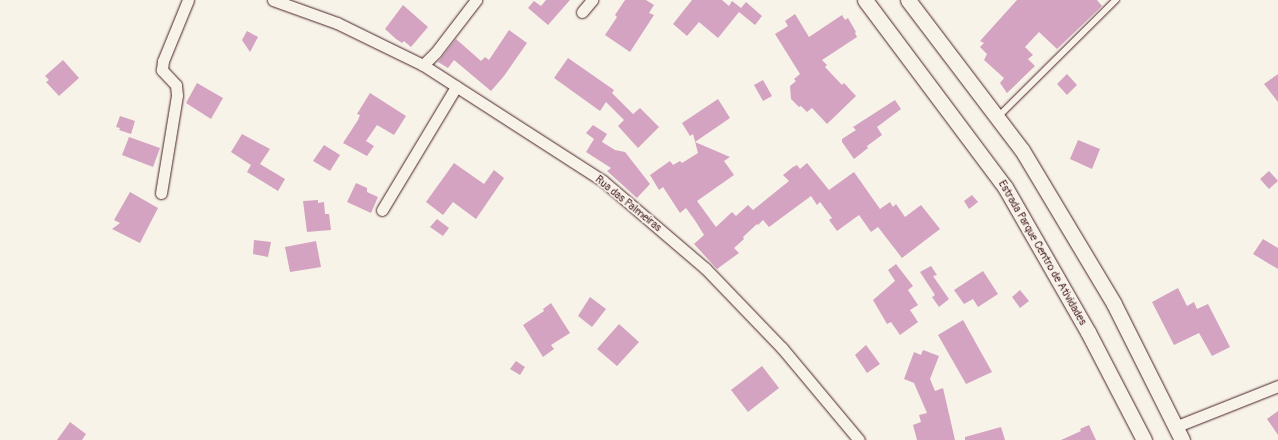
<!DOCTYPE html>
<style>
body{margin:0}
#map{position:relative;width:1278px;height:440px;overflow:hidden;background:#f7f3e8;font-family:Pangolin,sans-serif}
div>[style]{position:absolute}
.building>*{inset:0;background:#d4a3c1}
.roads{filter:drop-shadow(0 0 1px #4a1f2b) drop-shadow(0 0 1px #4a1f2b)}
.lane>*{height:5.5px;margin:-2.75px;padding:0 2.75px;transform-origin:2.75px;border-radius:2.75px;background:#f7f3e8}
.street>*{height:11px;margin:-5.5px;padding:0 5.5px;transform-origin:5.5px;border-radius:5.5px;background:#f7f3e8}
.secondary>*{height:15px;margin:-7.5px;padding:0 7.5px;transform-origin:7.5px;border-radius:7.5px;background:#f7f3e8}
span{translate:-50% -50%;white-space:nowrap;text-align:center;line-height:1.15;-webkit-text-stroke:3.5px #f7f3e8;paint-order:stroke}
.street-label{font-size:11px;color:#4a1f2b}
</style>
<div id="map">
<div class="building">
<div style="clip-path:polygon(546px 0,570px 0,548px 25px,528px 8px,534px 1px,541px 6px)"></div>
<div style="clip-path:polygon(625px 0,646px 0,654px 5px,649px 13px,654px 15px,630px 52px,605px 35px,617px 17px,615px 15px)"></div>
<div style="clip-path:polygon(692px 0,722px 0,729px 6px,732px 1px,741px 8px,746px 2px,762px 16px,755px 25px,739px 12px,718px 38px,699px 22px,687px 36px,673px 24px)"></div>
<div style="clip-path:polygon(1017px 0,1097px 0,1102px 6px,1057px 49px,1039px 32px,1025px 47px,1033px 55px,1028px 59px,1035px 66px,1007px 93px,1000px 83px,1004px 78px,984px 60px,987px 54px,980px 47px,984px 43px,980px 41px)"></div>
<div style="clip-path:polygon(403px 5px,428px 27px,411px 47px,404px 41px,402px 43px,396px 39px,385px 29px)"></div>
<div style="clip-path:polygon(795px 14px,809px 37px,842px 15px,845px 20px,848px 18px,856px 32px,855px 33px,857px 37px,822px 60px,827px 65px,825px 67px,842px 85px,844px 83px,856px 96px,827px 124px,812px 108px,807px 112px,801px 106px,799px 107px,791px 99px,790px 86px,796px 81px,794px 79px,800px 74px,775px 34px,788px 26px,785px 21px)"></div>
<div style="clip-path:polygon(509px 30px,527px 43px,504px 76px,491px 91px,454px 60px,448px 68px,438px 62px,456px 39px,481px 61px,485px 57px,489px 60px)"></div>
<div style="clip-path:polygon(247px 31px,258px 37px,250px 52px,242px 40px)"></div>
<div style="clip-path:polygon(568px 58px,614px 90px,612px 93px,633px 114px,640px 108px,659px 127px,638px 148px,618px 126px,624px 120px,606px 102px,600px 111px,554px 78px)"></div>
<div style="clip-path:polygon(63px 60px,79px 78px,59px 96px,46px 82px,49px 80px,45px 76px)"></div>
<div style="clip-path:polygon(1067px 74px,1077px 85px,1067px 95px,1057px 84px)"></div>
<div style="clip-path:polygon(1278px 74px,1278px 102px,1264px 84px)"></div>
<div style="clip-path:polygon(763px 80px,772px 96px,763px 101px,754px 85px)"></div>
<div style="clip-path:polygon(197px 83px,223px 98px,211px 119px,186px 103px)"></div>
<div style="clip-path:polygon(370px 93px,406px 116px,394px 135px,377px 125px,366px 141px,374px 146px,367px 156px,343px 143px,358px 120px,360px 115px,357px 114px)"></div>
<div style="clip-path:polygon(718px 99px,730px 118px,695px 142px,730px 157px,724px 161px,734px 175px,697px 201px,716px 227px,732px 212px,736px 216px,748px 205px,753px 210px,789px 181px,783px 175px,793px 167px,797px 165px,800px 169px,807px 163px,829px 190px,854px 172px,880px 209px,890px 202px,893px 207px,896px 204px,905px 217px,921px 205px,940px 229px,902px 258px,878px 227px,871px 232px,859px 215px,837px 231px,829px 220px,832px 218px,820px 202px,817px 205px,811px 196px,769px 227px,763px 220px,758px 225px,757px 224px,743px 237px,744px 239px,734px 248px,739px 253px,717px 269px,694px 244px,704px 235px,696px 222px,686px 208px,680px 213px,663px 187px,659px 190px,650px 175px,670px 161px,673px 165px,680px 161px,682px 163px,698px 153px,693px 134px,690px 136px,682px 123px)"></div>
<div style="clip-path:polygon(895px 100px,901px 109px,877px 127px,882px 135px,867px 146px,868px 148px,854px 159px,842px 142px,842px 139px,856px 130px,853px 127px)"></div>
<div style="clip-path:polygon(120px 116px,135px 121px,131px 134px,119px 130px,120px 128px,116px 127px)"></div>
<div style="clip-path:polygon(593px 125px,607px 134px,602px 142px,615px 150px,625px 152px,650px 184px,637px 198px,607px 171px,611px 168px,586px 152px,594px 139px,586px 133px)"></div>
<div style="clip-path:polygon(242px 134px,270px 149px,260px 164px,285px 179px,278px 191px,247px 172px,251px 165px,231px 152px)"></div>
<div style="clip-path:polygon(129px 137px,160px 148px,153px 167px,122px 155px)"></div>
<div style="clip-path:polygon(1078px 140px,1100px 149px,1092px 169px,1070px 159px)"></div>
<div style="clip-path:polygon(324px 145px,340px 155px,330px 171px,313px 161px)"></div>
<div style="clip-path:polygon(454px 163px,484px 184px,494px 170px,504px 178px,476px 219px,453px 202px,443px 215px,426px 202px)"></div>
<div style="clip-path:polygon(1269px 171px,1278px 181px,1269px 189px,1260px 179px)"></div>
<div style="clip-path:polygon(356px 183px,367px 188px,367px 192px,378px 197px,371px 213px,347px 202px)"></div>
<div style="clip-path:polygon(130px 192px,158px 208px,140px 243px,112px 229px,120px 223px,114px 220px)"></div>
<div style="clip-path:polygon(972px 195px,978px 202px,969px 209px,964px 201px)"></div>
<div style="clip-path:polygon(318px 200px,318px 203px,324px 202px,325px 214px,329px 214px,331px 230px,307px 232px,303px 201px)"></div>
<div style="clip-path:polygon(437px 219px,449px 228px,443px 236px,430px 227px)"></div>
<div style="clip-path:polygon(1263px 239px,1278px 248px,1278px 269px,1253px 254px)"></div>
<div style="clip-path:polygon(254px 240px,271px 242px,268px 257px,253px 254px)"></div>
<div style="clip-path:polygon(316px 241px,321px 267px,290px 272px,285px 247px)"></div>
<div style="clip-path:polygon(896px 264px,913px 286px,908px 290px,918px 305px,910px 310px,918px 322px,900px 335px,891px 322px,887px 324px,873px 300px,895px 281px,888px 270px)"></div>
<div style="clip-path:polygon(931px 266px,937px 275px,933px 276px,949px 299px,939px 307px,932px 297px,935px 295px,920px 272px)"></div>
<div style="clip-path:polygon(983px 271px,998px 294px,978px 307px,973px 299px,964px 304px,954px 290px)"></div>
<div style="clip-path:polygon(1178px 288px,1187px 306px,1194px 302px,1197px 309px,1208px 304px,1230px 347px,1212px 356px,1199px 333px,1174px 345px,1152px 302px)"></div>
<div style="clip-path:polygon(1020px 290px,1029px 301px,1020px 308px,1012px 297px)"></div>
<div style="clip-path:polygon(590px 297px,606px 309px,592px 327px,578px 316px)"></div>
<div style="clip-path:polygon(551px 303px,570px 333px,551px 345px,554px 349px,543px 357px,523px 325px,544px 311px,543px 309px)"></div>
<div style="clip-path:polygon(963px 320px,992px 372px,966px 384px,938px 335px)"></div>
<div style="clip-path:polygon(619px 324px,639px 342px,617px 366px,597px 349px)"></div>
<div style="clip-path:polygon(866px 345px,880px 364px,867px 373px,855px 355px)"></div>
<div style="clip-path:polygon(923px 350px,939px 356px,930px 379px,935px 391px,943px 388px,955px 440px,917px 440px,913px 425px,921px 422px,919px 415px,927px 413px,914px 383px,904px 379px,914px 352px,921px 355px)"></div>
<div style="clip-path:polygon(516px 361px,525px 367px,520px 375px,510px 369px)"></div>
<div style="clip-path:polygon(762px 366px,779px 388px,748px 412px,731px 390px)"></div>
<div style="clip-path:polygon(1278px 411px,1278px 435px,1267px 419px)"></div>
<div style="clip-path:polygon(70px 422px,86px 434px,82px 440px,57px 440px)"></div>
<div style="clip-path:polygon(1089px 425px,1096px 440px,1061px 440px,1081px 431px,1080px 429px)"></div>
<div style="clip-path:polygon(1001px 427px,1005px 440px,965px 440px,965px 437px)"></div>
</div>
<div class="roads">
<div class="lane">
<div style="left:998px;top:117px;width:166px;rotate:-44.8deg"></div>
</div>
<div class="street">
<div style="left:273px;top:0;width:68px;rotate:19.8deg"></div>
<div style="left:337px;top:23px;width:96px;rotate:26deg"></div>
<div style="left:423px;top:65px;width:214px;rotate:32.8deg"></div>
<div style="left:603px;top:181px;width:134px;rotate:40.5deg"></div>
<div style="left:705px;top:268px;width:111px;rotate:46.1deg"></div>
<div style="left:782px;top:348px;width:120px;rotate:50.1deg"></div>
<div style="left:582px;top:12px;width:16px;rotate:-50deg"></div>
<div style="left:423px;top:65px;width:18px;rotate:-45deg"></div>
<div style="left:436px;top:52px;width:66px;rotate:-52.4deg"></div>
<div style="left:161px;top:193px;width:99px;rotate:-80.7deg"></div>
<div style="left:177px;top:95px;width:10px;rotate:-96deg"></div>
<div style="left:176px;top:85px;width:21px;rotate:-133deg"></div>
<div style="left:162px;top:70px;width:9px;rotate:-84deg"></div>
<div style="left:163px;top:61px;width:66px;rotate:-67.7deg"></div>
<div style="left:382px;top:210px;width:144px;rotate:-59deg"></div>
<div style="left:1177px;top:426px;width:109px;rotate:-21.6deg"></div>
</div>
<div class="secondary">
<div style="left:865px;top:0;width:234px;rotate:53.2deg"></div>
<div style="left:1005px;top:187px;width:167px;rotate:60.2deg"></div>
<div style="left:1088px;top:332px;width:122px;rotate:62.6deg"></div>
<div style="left:908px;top:0;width:188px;rotate:52.8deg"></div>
<div style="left:1022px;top:150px;width:179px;rotate:59.1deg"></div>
<div style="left:1114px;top:304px;width:152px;rotate:63.4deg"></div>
</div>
</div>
<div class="street-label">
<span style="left:628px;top:204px;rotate:39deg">Rua das Palmeiras</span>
<span style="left:1042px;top:253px;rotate:60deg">Estrada Parque Centro de Atividades</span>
</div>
</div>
